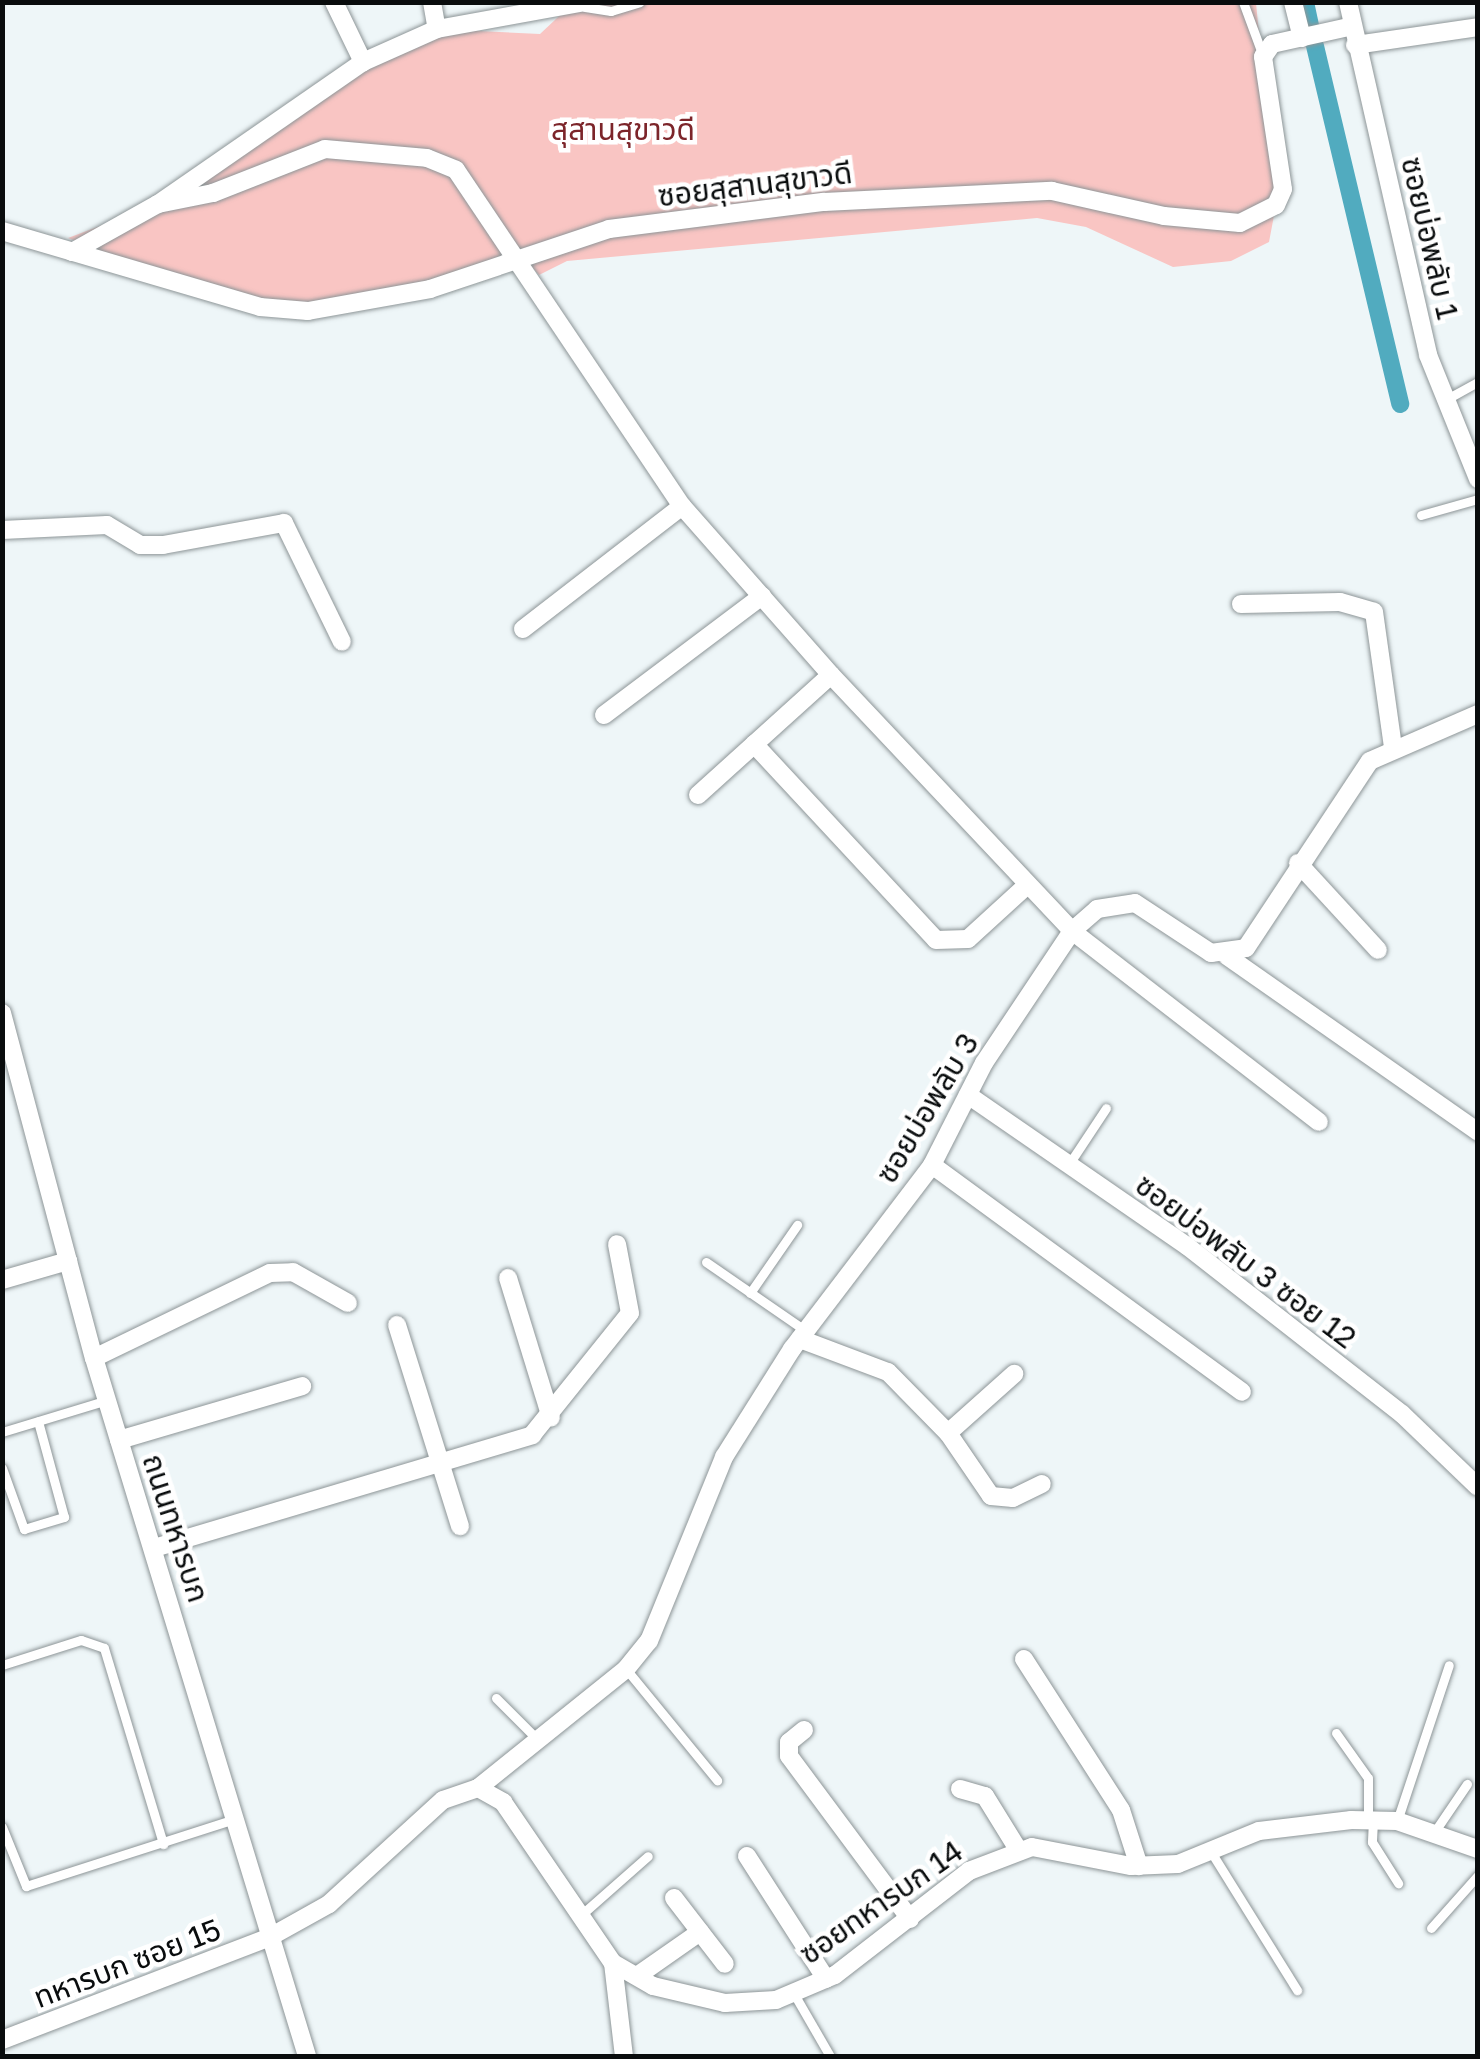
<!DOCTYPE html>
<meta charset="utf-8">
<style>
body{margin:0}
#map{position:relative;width:1480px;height:2059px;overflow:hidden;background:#eef6f8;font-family:"Golos Text","Noto Sans Thai",sans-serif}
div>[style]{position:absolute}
.green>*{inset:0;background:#f9c5c3}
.canal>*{height:18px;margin:-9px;padding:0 9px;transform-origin:9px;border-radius:9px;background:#51abbf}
.roads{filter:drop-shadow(0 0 2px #8d9597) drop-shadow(0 0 2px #8d9597)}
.service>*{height:9px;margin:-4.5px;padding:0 4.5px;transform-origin:4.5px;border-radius:4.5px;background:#fff}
.minor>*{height:18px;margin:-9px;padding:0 9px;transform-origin:9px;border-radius:9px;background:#fff}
span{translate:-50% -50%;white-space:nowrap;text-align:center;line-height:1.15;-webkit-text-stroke:9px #fff;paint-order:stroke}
.park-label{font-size:30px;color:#7c252a}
.street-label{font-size:30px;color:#090c0d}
.frame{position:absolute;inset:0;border:5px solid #090c0d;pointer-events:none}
</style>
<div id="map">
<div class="green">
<div style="clip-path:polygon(573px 3px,1256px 3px,1276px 205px,1269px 242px,1231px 261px,1173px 267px,1086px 227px,1037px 218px,567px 261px,539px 275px,523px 257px,308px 311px,198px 289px,68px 238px,158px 204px,341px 81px,437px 29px,540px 34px)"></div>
</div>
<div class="canal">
<div style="left:1305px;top:2px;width:24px;rotate:78deg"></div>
<div style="left:1315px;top:46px;width:368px;rotate:76.6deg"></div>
</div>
<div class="roads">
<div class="service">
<div style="left:1243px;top:2px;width:58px;rotate:69.7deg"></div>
<div style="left:585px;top:7px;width:26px;rotate:9deg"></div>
<div style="left:611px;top:11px;width:30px;rotate:-17deg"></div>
<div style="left:1445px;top:400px;width:38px;rotate:-29deg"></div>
<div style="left:1421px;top:515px;width:59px;rotate:-15.7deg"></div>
<div style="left:1069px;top:1164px;width:67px;rotate:-56.5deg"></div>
<div style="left:706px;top:1262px;width:121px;rotate:34.6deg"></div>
<div style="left:750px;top:1293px;width:83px;rotate:-55.3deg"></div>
<div style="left:2px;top:1432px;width:110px;rotate:-16.9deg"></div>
<div style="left:2px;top:1468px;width:65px;rotate:70.2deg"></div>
<div style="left:24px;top:1529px;width:42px;rotate:-16.7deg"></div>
<div style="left:64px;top:1517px;width:99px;rotate:-105.2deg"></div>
<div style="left:2px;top:1665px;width:83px;rotate:-17.6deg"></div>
<div style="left:81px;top:1640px;width:24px;rotate:19deg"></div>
<div style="left:104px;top:1648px;width:205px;rotate:73.2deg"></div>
<div style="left:626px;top:1669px;width:144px;rotate:50.7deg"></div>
<div style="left:496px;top:1698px;width:59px;rotate:45deg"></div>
<div style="left:1336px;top:1733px;width:55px;rotate:54.6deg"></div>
<div style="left:1368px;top:1778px;width:42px;rotate:90deg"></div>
<div style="left:1373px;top:1821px;width:21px;rotate:93deg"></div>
<div style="left:1372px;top:1842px;width:49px;rotate:57.6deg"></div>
<div style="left:1397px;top:1821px;width:164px;rotate:-71.6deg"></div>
<div style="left:2px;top:1827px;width:64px;rotate:67.9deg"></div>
<div style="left:26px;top:1886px;width:219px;rotate:-17.8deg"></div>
<div style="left:1435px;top:1831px;width:57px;rotate:-55.8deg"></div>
<div style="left:1211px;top:1852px;width:163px;rotate:58.1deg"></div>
<div style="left:581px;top:1915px;width:89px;rotate:-41.4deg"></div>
<div style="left:1431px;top:1928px;width:71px;rotate:-48.4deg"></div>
<div style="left:794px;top:1994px;width:72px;rotate:59.9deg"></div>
</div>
<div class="minor">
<div style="left:334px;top:2px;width:67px;rotate:64.2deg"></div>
<div style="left:432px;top:2px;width:27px;rotate:80deg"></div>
<div style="left:1293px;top:2px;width:37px;rotate:76deg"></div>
<div style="left:1348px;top:2px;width:362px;rotate:77.2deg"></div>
<div style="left:1428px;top:355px;width:134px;rotate:68deg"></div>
<div style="left:1355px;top:45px;width:124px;rotate:-8.3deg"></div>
<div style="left:158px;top:204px;width:56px;rotate:-11.3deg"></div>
<div style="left:213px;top:193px;width:120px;rotate:-21.4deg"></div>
<div style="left:325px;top:149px;width:102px;rotate:5deg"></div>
<div style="left:427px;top:158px;width:31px;rotate:22deg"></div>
<div style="left:456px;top:170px;width:405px;rotate:56.1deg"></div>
<div style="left:682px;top:506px;width:225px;rotate:48.6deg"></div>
<div style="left:831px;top:675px;width:352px;rotate:46.7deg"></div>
<div style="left:1072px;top:931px;width:312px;rotate:37.7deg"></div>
<div style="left:2px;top:231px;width:269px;rotate:16.4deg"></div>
<div style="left:260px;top:307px;width:48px;rotate:4.8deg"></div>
<div style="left:308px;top:311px;width:124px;rotate:-10.2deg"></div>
<div style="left:430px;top:289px;width:189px;rotate:-18.5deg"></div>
<div style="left:609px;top:229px;width:217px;rotate:-7.2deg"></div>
<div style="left:824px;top:202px;width:228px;rotate:-2.8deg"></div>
<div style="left:1052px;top:191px;width:115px;rotate:12.6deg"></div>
<div style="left:1164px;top:216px;width:76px;rotate:5.3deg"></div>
<div style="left:1240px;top:223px;width:40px;rotate:-26.6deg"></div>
<div style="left:1276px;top:205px;width:17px;rotate:-66deg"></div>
<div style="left:1283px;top:189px;width:134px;rotate:-98.6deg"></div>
<div style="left:1263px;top:57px;width:16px;rotate:-55deg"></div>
<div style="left:1272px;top:44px;width:83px;rotate:-12.5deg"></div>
<div style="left:72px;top:252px;width:98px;rotate:-29.2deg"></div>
<div style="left:158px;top:204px;width:249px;rotate:-34.7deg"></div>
<div style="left:363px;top:62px;width:81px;rotate:-24deg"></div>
<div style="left:437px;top:29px;width:151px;rotate:-10.3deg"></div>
<div style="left:2px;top:530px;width:105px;rotate:-2.7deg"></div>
<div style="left:107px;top:525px;width:39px;rotate:31deg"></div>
<div style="left:140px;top:545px;width:23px"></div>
<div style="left:163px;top:545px;width:123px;rotate:-10.3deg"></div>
<div style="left:284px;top:523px;width:132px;rotate:64deg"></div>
<div style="left:1241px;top:604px;width:99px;rotate:-1.2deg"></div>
<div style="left:1340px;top:602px;width:35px;rotate:16deg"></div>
<div style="left:1374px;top:612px;width:137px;rotate:82deg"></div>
<div style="left:523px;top:629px;width:201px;rotate:-37.7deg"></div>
<div style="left:604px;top:715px;width:198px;rotate:-37deg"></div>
<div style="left:754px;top:744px;width:267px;rotate:47.1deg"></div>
<div style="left:936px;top:940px;width:32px;rotate:-2deg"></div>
<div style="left:968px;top:939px;width:79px;rotate:-42.4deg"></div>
<div style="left:698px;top:795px;width:179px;rotate:-42.1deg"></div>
<div style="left:1298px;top:863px;width:118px;rotate:47.4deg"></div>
<div style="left:1227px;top:956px;width:307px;rotate:35deg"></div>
<div style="left:2px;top:1013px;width:357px;rotate:75.1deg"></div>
<div style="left:94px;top:1358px;width:730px;rotate:73.03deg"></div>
<div style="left:968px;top:1095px;width:266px;rotate:34.6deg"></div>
<div style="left:1187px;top:1246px;width:273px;rotate:38deg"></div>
<div style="left:1402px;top:1414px;width:105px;rotate:43.8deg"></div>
<div style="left:932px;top:1165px;width:384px;rotate:36.2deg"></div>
<div style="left:508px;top:1278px;width:146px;rotate:72.9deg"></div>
<div style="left:2px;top:1280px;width:69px;rotate:-16.1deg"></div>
<div style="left:397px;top:1325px;width:211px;rotate:72.6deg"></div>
<div style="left:800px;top:1339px;width:94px;rotate:20.6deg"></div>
<div style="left:888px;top:1372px;width:86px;rotate:45.5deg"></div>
<div style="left:948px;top:1433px;width:76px;rotate:55.7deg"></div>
<div style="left:991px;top:1496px;width:22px;rotate:5deg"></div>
<div style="left:1013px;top:1498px;width:32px;rotate:-26deg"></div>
<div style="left:94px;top:1358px;width:195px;rotate:-25.8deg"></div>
<div style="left:270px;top:1273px;width:23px;rotate:-2deg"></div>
<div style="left:293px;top:1272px;width:63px;rotate:29.4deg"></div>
<div style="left:948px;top:1433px;width:89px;rotate:-41.8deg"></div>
<div style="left:119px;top:1440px;width:191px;rotate:-16.4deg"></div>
<div style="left:154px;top:1548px;width:395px;rotate:-16.6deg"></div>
<div style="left:532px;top:1435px;width:156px;rotate:-51.2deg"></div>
<div style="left:630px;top:1313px;width:70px;rotate:-100.7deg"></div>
<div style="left:1024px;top:1659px;width:179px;rotate:57.3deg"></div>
<div style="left:1121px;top:1810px;width:59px;rotate:72.2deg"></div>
<div style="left:804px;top:1730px;width:19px;rotate:141deg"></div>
<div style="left:789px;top:1742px;width:14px;rotate:90deg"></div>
<div style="left:789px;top:1756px;width:203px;rotate:53.4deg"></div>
<div style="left:478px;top:1788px;width:190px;rotate:-38.8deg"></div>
<div style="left:626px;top:1669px;width:36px;rotate:-51deg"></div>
<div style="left:649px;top:1641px;width:199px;rotate:-67.8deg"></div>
<div style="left:724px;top:1457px;width:128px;rotate:-57.8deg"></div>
<div style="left:792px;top:1349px;width:231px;rotate:-52.7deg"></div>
<div style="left:932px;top:1165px;width:114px;rotate:-63deg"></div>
<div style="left:984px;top:1063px;width:159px;rotate:-56.3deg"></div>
<div style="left:1072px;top:931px;width:33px;rotate:-41deg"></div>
<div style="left:1097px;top:909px;width:38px;rotate:-9deg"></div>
<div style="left:1135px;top:903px;width:91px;rotate:33.3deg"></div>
<div style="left:1211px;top:953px;width:35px;rotate:-8deg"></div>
<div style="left:1246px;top:948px;width:224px;rotate:-56.5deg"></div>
<div style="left:1370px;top:761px;width:118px;rotate:-23.5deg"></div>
<div style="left:960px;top:1789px;width:26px;rotate:16deg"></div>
<div style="left:985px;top:1796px;width:65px;rotate:58.3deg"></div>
<div style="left:747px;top:1856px;width:146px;rotate:57.3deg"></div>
<div style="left:674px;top:1898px;width:83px;rotate:52.3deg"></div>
<div style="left:613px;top:1963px;width:94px;rotate:83.3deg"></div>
<div style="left:637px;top:1976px;width:77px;rotate:-34.9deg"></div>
<div style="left:2px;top:2040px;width:287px;rotate:-21deg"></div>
<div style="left:270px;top:1937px;width:68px;rotate:-29.2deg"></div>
<div style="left:329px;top:1904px;width:154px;rotate:-42.4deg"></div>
<div style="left:443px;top:1800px;width:37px;rotate:-19deg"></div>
<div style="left:478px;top:1788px;width:29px;rotate:29deg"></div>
<div style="left:503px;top:1802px;width:195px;rotate:55.7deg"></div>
<div style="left:613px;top:1963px;width:46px;rotate:29.9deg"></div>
<div style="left:653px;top:1986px;width:74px;rotate:13.3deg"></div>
<div style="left:725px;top:2003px;width:51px;rotate:-3.4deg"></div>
<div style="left:776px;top:2000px;width:64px;rotate:-23deg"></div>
<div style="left:835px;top:1975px;width:170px;rotate:-37.8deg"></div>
<div style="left:969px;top:1871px;width:67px;rotate:-20.9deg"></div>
<div style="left:1032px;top:1847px;width:101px;rotate:10.9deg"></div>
<div style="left:1131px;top:1866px;width:47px;rotate:-2.4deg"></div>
<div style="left:1178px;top:1864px;width:87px;rotate:-22.2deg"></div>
<div style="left:1259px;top:1831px;width:93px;rotate:-6.8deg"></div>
<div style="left:1351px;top:1820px;width:46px;rotate:1.2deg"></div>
<div style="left:1397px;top:1821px;width:86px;rotate:19.1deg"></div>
</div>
</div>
<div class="park-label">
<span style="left:623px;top:129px">สุสานสุขาวดี</span>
</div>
<div class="street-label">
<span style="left:755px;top:184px;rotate:-7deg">ซอยสุสานสุขาวดี</span>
<span style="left:1430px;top:238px;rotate:77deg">ซอยบ่อพลับ 1</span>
<span style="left:927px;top:1108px;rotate:-59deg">ซอยบ่อพลับ 3</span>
<span style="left:1246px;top:1261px;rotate:37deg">ซอยบ่อพลับ 3 ซอย 12</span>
<span style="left:176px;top:1528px;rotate:72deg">ถนนทหารบก</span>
<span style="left:881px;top:1902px;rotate:-35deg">ซอยทหารบก 14</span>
<span style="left:127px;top:1963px;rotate:-21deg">ทหารบก ซอย 15</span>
</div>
<div class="frame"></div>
</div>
